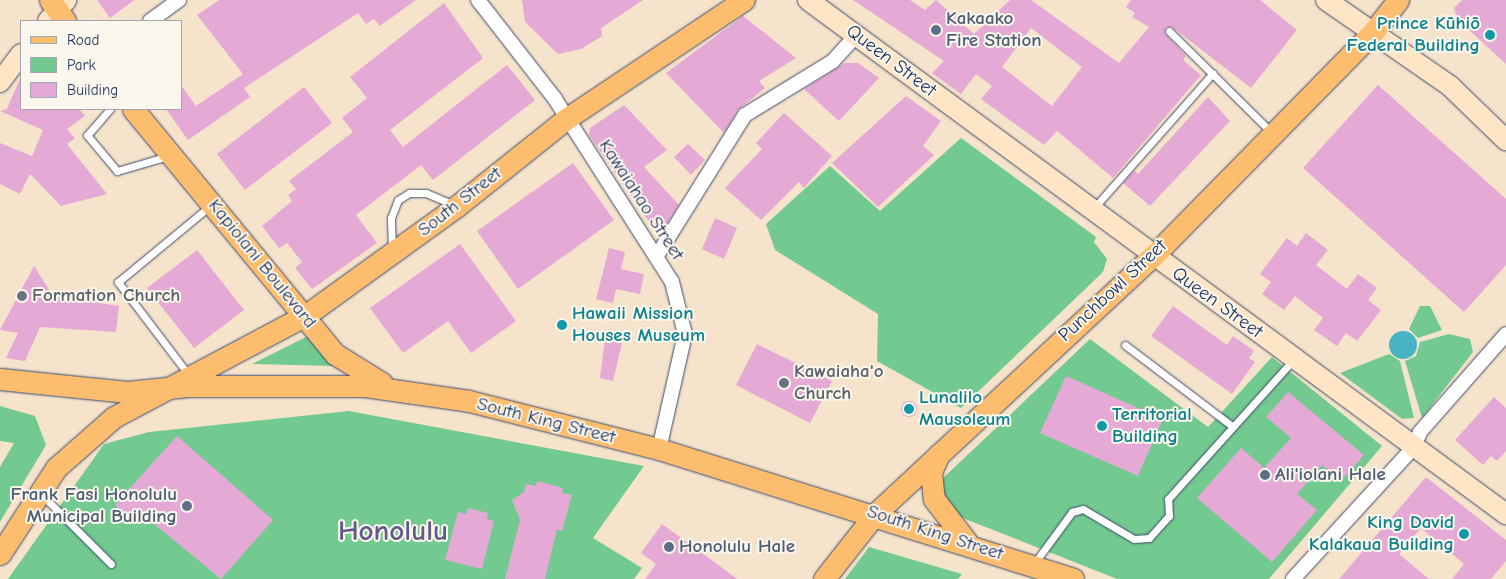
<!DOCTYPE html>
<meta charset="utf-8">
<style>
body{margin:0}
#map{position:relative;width:1506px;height:579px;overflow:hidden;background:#f6e3cb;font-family:"Comic Neue",sans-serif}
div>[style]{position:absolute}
.green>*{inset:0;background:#73ca90}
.water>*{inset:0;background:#47b3c3}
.round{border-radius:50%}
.building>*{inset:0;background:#e5a9d5}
.roads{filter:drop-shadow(0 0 1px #3c4a6e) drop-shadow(0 0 1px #3c4a6e)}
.lane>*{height:7px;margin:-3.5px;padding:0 3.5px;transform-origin:3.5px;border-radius:3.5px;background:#fff}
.street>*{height:14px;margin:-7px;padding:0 7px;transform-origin:7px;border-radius:7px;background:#fff}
.secondary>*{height:20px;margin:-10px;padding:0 10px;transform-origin:10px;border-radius:10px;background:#fee5c5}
.primary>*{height:21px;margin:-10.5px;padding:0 10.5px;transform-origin:10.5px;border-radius:10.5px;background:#fcbd6f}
.dots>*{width:14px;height:14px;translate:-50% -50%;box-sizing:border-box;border:2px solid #fbf7ec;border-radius:50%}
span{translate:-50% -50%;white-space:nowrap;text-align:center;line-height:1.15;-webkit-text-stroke:4px #fbf7ec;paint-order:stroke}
.service-label{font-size:19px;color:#4e5e75;font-weight:700}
.left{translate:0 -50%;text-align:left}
.right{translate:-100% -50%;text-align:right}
.culture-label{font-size:19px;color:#0d838f;font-weight:700}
.street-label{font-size:19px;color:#1b2f5e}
.worship-label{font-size:19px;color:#5b616d;font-weight:700}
.town-label{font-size:29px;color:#625a88;font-weight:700}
.legend{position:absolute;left:20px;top:20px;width:162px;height:90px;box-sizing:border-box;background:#fbf7ec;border:1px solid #a1a7b3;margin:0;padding:6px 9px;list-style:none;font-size:15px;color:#1b2f5e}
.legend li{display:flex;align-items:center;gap:10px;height:25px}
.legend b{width:25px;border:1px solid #a1a7b3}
</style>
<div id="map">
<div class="green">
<div style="clip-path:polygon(961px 138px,1096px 237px,1094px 242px,1107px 259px,1103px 272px,961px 408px,877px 361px,878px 314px,775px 250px,766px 224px,830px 166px,880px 211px)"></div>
<div style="clip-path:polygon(1420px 306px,1430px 306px,1442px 330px,1418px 338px,1409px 329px)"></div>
<div style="clip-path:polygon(1449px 334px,1470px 339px,1473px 352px,1422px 418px,1405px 361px,1416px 356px,1420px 342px)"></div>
<div style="clip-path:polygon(309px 337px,333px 366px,252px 364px,306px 337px)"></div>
<div style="clip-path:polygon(1090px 339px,1208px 427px,1272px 357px,1382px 446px,1269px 579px,1117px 579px,945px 511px,941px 480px)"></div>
<div style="clip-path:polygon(1389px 354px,1400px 361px,1414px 418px,1402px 419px,1340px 373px)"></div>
<div style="clip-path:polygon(0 406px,35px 416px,46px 445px,0 522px,0 467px,14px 443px,0 441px)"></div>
<div style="clip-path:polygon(349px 411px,644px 466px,593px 538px,642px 568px,634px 579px,8px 579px,104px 444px,149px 432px)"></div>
<div style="clip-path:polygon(869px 547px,962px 574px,958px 579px,845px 579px)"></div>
</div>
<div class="water">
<div class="round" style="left:1389px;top:331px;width:28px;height:28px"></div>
</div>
<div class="building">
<div style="clip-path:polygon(97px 0,134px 0,110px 18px)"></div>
<div style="clip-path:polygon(219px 0,416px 0,380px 26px,374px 19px,366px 24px,358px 13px,244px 88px,250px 97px,188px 140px,166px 109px,181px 109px,181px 85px,196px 106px,243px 74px,197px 15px)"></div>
<div style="clip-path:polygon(522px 0,643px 0,601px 28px,602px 36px,581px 49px,558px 54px,525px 22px)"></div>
<div style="clip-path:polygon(evenodd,853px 0,910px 0,925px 10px,936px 0,974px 34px,1010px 0,1031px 0,1119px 63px,1149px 27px,1132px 17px,1135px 13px,1126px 7px,1131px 0,1260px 0,1297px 30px,1251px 88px,1172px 27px,1166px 27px,1165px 34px,1186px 56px,1183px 60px,1201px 75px,1113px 178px,1057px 131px,1044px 145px,981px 99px,992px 86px,976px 74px,961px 94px,932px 73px,944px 61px,853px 0,1031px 28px,1082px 67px,1052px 106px,1002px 67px,1031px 28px)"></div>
<div style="clip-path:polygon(1462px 0,1506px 0,1506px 64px,1457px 19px,1454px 8px)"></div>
<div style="clip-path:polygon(444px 3px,483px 58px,390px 130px,403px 147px,507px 65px,535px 100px,433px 180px,421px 165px,356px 215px,377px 243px,312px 289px,295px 268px,302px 262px,287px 243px,279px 248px,262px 226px,292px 201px,288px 195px,296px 189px,289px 181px,353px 132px,342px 118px,367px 98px,350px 77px)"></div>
<div style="clip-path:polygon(743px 16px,796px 58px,759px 81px,765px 88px,738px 110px,724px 133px,666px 73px)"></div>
<div style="clip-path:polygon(858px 63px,879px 78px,839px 121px,804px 89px,845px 63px)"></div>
<div style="clip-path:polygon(21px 76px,21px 109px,79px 109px,85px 116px,67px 129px,75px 138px,67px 144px,107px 194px,61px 206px,30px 174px,20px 194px,0 184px,0 143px,32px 156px,43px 130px,0 111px,7px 109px)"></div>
<div style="clip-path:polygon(1378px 85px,1506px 199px,1506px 265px,1464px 312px,1303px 168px)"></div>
<div style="clip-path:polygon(304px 87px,332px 123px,245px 190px,217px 154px)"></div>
<div style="clip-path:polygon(906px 96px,941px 121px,923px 146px,934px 155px,878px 207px,832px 163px)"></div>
<div style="clip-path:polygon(1208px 97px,1230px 121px,1150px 206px,1123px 183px,1134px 171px,1138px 174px)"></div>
<div style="clip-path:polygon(624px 105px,667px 150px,644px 167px,679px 205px,659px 236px,589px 135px,590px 128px)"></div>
<div style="clip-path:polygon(784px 113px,832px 156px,804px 188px,799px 182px,761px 220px,725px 188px,762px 149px,756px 143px)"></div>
<div style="clip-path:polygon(688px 144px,705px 160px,691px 175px,674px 157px)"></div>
<div style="clip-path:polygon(573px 163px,614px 220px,518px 289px,477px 231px)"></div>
<div style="clip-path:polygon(715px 218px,737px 228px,724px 259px,702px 249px)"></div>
<div style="clip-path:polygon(1306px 233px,1328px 250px,1316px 265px,1347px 289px,1358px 274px,1377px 288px,1368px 300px,1381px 310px,1357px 341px,1346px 333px,1337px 346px,1314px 330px,1323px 318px,1295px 296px,1284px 310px,1262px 294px,1271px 282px,1260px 274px,1287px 238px,1297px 246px)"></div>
<div style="clip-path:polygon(460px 244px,516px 321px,471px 353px,448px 321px,403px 353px,370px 308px)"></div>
<div style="clip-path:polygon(609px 248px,625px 252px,621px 269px,644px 274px,640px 294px,616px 289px,613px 303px,596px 299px)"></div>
<div style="clip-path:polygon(197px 250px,244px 310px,194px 348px,147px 288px)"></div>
<div style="clip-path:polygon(34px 266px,53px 296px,119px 306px,116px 332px,40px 327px,25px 361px,6px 358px,18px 333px,0 330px)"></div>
<div style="clip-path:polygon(1173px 306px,1227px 345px,1233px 336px,1254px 351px,1249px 358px,1255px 362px,1232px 394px,1151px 336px)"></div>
<div style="clip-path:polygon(605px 339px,622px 343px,613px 381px,600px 378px)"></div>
<div style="clip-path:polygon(757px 344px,832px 381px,810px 423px,736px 385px)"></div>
<div style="clip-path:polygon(1066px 376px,1163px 419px,1138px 476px,1040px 433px)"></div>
<div style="clip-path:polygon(1288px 392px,1364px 455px,1341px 481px,1322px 465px,1297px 494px,1317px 510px,1272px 562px,1197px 498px,1241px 448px,1264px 468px,1291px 438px,1266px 417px)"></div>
<div style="clip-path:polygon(1494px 397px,1506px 408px,1506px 451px,1497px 461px,1491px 456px,1483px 465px,1455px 440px)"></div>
<div class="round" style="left:901px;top:401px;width:16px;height:16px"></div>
<div style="clip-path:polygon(177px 436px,273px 520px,221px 579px,135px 508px,128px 516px,115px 505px)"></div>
<div style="clip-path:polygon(1426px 477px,1506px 540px,1506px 561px,1491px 579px,1452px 579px,1464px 564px,1421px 528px,1399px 554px,1429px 579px,1339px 579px)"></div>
<div style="clip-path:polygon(537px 481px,563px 488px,562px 493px,572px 495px,562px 531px,557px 529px,545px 579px,505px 579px,520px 520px,512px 500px,524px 492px,526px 484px,536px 486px)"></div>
<div style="clip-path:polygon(468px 508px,488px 513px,487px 519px,494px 521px,482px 569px,445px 560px,458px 512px,466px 514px)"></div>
<div style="clip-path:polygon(662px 524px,717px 564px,737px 579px,645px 579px,656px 564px,641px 553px)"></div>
</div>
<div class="roads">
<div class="lane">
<div style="left:1169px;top:31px;width:144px;rotate:44.7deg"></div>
<div style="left:110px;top:109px;width:35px;rotate:131deg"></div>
<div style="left:87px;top:135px;width:47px;rotate:50.2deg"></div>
<div style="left:117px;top:171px;width:53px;rotate:-16.4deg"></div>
<div style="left:1093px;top:209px;width:181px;rotate:-48.6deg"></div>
<div style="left:392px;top:249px;width:31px;rotate:-92deg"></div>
<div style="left:391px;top:218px;width:19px;rotate:-69deg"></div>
<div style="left:398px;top:200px;width:13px;rotate:-32deg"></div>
<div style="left:409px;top:193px;width:17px"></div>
<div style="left:426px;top:193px;width:28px;rotate:23deg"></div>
<div style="left:1125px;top:345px;width:134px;rotate:37.1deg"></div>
<div style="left:188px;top:374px;width:116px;rotate:-127.3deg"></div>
<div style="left:118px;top:282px;width:121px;rotate:-39.6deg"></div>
<div style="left:41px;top:494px;width:99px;rotate:45deg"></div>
<div style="left:1033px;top:565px;width:66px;rotate:-53.7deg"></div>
<div style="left:1072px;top:512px;width:11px;rotate:-15deg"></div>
<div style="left:1083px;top:509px;width:59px;rotate:30.5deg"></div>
<div style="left:1134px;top:539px;width:15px;rotate:-4deg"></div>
<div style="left:1149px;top:538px;width:30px;rotate:-48deg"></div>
<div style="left:1169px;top:516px;width:17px;rotate:-93deg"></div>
<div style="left:1168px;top:499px;width:187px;rotate:-48deg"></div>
</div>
<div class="street">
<div style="left:478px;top:0;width:125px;rotate:52.1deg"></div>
<div style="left:555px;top:99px;width:217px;rotate:57.4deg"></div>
<div style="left:672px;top:282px;width:54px;rotate:76deg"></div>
<div style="left:685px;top:334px;width:118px;rotate:102.7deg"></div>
<div style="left:150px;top:21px;width:36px;rotate:-36deg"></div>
<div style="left:658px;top:254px;width:164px;rotate:-58deg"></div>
<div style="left:745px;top:115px;width:103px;rotate:-31.5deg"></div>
<div style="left:833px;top:61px;width:36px;rotate:-48deg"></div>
<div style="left:1293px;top:579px;width:179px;rotate:-47.5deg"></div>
<div style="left:1414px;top:447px;width:16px;rotate:-68deg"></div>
<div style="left:1420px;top:432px;width:130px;rotate:-48.7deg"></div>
</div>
<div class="secondary">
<div style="left:808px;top:0;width:867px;rotate:36.37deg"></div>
<div style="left:1326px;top:0;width:151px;rotate:34.7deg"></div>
<div style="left:1450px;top:86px;width:78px;rotate:44deg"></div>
<div style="left:48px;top:21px;width:28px;rotate:-49deg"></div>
<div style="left:0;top:82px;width:35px;rotate:-53deg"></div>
</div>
<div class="primary">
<div style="left:50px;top:0;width:26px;rotate:54deg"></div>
<div style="left:133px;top:109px;width:318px;rotate:50.5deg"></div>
<div style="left:335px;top:354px;width:55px;rotate:31.7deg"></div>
<div style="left:0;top:379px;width:128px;rotate:5.8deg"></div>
<div style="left:127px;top:392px;width:61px;rotate:-5.6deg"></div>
<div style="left:188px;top:386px;width:177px"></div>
<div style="left:365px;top:386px;width:105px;rotate:8.2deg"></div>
<div style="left:469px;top:401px;width:196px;rotate:14.2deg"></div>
<div style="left:659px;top:449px;width:434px;rotate:17.4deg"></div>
<div style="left:939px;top:454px;width:20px;rotate:114deg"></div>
<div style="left:931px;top:472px;width:27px;rotate:84deg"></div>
<div style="left:934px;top:499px;width:54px;rotate:52.5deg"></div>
<div style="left:0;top:554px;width:103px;rotate:-56.9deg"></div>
<div style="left:56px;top:468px;width:77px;rotate:-41.3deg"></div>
<div style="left:114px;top:417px;width:217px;rotate:-28deg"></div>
<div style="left:306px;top:315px;width:186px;rotate:-35.8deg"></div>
<div style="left:457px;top:206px;width:139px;rotate:-38.6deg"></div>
<div style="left:566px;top:119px;width:214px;rotate:-33.8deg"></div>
<div style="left:824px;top:579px;width:83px;rotate:-51.9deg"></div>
<div style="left:875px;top:514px;width:379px;rotate:-42.9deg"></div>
<div style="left:1153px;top:256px;width:314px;rotate:-45.5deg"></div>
<div style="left:1373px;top:32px;width:41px;rotate:-52deg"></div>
</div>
</div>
<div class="dots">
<div style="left:936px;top:30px;background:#5c6f8a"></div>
<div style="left:1490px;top:35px;background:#0f9aa8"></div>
<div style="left:22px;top:296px;background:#6b7280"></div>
<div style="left:562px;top:325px;background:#0f9aa8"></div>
<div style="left:784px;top:383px;background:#6b7280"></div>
<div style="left:909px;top:409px;background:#0f9aa8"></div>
<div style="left:1102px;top:426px;background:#0f9aa8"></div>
<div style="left:1265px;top:475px;background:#5c6f8a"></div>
<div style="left:187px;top:506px;background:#5c6f8a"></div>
<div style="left:1464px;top:534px;background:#0f9aa8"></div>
<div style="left:669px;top:547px;background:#5c6f8a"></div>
</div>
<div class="service-label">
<span class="left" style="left:946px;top:30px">Kakaako<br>Fire Station</span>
<span class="left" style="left:1275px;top:475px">Ali'iolani Hale</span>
<span class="right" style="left:177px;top:506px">Frank Fasi Honolulu<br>Municipal Building</span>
<span class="left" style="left:679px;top:547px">Honolulu Hale</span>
</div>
<div class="culture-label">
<span class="right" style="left:1480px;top:35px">Prince Kūhiō<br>Federal Building</span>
<span class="left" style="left:572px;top:325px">Hawaii Mission<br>Houses Museum</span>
<span class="left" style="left:919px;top:409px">Lunalilo<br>Mausoleum</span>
<span class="left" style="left:1112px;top:426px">Territorial<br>Building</span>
<span class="right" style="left:1454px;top:534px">King David<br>Kalakaua Building</span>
</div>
<div class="street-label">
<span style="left:891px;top:61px;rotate:37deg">Queen Street</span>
<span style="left:641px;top:200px;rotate:57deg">Kawaiahao Street</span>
<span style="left:460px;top:202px;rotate:-38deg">South Street</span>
<span style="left:262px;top:264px;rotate:51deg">Kapiolani Boulevard</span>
<span style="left:1113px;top:291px;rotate:-43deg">Punchbowl Street</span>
<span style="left:1217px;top:303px;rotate:36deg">Queen Street</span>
<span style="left:546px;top:421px;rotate:14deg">South King Street</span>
<span style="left:935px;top:533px;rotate:18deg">South King Street</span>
</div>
<div class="worship-label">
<span class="left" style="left:32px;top:296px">Formation Church</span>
<span class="left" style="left:794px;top:383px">Kawaiaha'o<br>Church</span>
</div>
<div class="town-label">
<span style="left:393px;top:531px">Honolulu</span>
</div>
<ul class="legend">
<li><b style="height:6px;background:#fcbd6f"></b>Road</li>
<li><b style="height:14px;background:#73ca90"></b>Park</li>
<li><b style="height:14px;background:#e5a9d5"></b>Building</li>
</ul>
</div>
